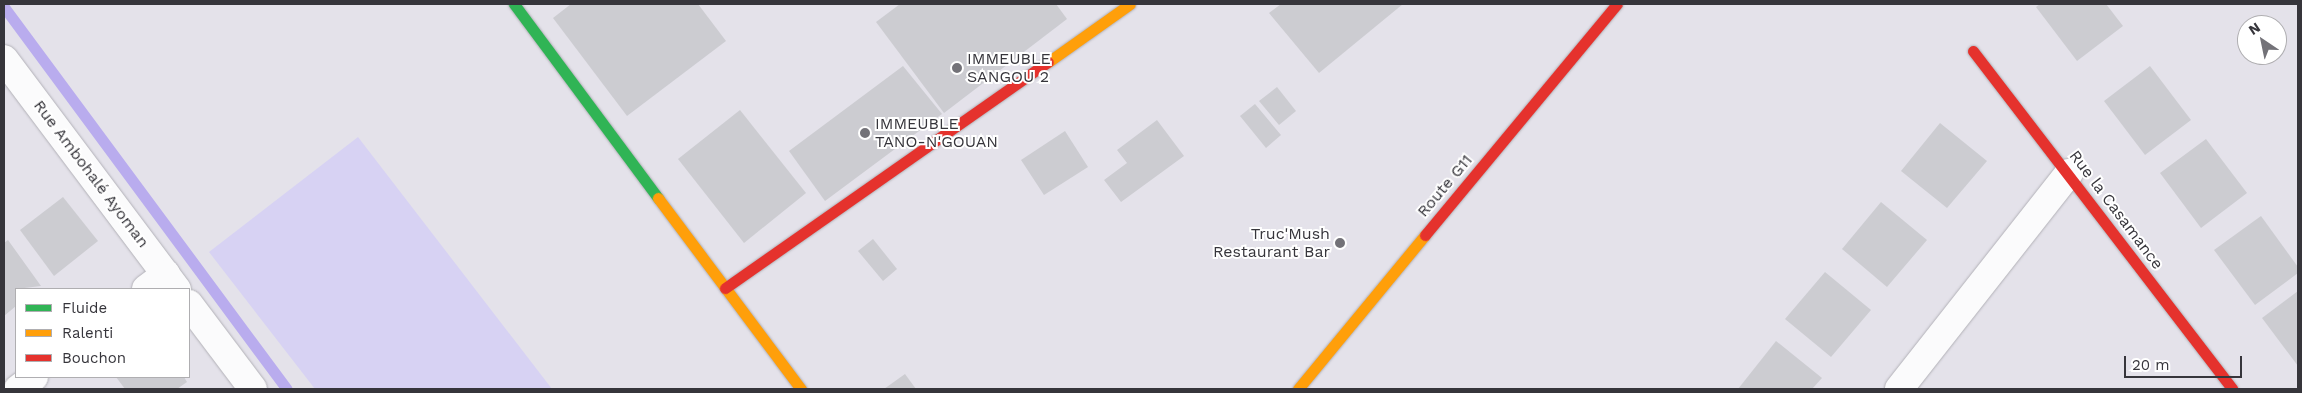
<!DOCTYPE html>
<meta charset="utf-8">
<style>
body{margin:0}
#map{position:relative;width:2302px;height:393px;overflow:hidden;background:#e4e2ea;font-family:"Work Sans",sans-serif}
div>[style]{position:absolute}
.green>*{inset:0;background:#d7d2f3}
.stream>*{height:11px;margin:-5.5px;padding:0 5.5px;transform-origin:5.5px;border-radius:5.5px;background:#b9acee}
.building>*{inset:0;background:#ccccd1}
.roads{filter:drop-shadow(0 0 1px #b2b1b7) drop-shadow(0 0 1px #b2b1b7)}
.street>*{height:28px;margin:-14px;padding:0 14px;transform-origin:14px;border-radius:14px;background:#fbfbfc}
.fast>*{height:11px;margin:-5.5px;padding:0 5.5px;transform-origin:5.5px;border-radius:5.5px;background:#30b455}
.slow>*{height:11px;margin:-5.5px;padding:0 5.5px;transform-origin:5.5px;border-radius:5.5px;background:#ff9f0a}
.jam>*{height:11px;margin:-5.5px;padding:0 5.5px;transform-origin:5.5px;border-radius:5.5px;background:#e5322d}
.dots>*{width:14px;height:14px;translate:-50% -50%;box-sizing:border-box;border:2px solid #fff;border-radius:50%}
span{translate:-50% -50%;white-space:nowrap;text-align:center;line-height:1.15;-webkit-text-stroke:4px #fff;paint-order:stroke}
.poi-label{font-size:16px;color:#36353b}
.left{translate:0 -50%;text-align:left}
.right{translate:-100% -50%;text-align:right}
.street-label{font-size:16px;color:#36353b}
.frame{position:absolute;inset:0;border:5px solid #36353b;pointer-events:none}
.legend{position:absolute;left:15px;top:288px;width:175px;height:90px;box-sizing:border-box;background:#fff;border:1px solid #afaeb1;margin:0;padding:6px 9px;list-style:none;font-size:15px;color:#36353b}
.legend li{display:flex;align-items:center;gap:10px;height:25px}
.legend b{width:25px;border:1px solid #afaeb1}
.north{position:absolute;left:2237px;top:15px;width:50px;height:50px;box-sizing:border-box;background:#fff;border:1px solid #afaeb1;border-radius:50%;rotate:326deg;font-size:14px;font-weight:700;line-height:20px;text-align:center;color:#36353b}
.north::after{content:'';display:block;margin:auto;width:18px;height:22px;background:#737278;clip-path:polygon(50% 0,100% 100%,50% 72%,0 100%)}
.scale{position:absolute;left:2124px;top:356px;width:118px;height:22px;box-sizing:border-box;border:2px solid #36353b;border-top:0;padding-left:6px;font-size:15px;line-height:18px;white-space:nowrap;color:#36353b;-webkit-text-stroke:4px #fff;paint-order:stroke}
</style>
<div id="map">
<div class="green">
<div style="clip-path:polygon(358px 137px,552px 389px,315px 389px,209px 252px)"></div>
</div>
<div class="stream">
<div style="left:4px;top:7px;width:475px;rotate:53.5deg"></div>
</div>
<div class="building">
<div style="clip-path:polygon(571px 4px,698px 4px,726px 41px,627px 116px,553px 18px)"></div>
<div style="clip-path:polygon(900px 4px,1056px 4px,1067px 19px,944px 113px,876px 22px)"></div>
<div style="clip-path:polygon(1281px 4px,1403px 4px,1319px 73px,1269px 13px)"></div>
<div style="clip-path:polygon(2040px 4px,2106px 4px,2123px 26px,2077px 61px,2036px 7px)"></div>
<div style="clip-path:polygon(903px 66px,942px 114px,825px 201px,789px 151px)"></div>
<div style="clip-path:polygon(2150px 66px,2191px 120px,2145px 155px,2104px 101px)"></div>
<div style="clip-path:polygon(1277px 87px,1296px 111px,1279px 125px,1259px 101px)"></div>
<div style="clip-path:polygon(1255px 104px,1281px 135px,1266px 148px,1240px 116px)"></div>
<div style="clip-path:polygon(740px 110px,806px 193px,744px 243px,678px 159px)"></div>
<div style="clip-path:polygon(1157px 120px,1184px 156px,1121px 202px,1104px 180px,1127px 163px,1117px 150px)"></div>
<div style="clip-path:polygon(1940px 123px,1987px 161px,1947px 208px,1901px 171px)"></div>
<div style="clip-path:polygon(1065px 131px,1088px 167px,1044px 195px,1021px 160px)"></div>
<div style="clip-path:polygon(2206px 139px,2247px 193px,2201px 228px,2160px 173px)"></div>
<div style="clip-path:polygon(63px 197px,98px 241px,54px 276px,20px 230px)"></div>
<div style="clip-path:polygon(1881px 202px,1927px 240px,1887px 287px,1842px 249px)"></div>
<div style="clip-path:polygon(2261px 216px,2298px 267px,2298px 273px,2255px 305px,2214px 250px)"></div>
<div style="clip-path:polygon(873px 239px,897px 269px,883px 281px,858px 251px)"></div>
<div style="clip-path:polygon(8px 240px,41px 286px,16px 289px,16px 306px,4px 316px,4px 243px)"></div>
<div style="clip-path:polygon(1825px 272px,1871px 310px,1831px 357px,1785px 319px)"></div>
<div style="clip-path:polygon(2298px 291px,2298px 366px,2262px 318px)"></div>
<div style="clip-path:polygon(1776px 341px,1822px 378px,1812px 389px,1738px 389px)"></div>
<div style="clip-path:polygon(905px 374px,916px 389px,884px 389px)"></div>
<div style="clip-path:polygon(116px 377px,184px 377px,187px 382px,177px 389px,125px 389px)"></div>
</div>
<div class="roads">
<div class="street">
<div style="left:4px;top:59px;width:288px;rotate:53.1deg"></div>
<div style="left:146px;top:289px;width:25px;rotate:-37deg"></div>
<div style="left:189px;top:304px;width:106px;rotate:53deg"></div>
<div style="left:18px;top:389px;width:20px;rotate:-37deg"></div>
<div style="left:1899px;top:389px;width:275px;rotate:-51.8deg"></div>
</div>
<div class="fast">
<div style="left:514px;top:4px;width:242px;rotate:53.4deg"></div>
</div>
<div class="slow">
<div style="left:1048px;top:62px;width:100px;rotate:-35.3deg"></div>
<div style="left:658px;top:198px;width:239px;rotate:53.2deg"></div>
<div style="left:1298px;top:389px;width:200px;rotate:-50.5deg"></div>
</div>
<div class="jam">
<div style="left:1973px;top:51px;width:426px;rotate:52.5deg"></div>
<div style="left:1425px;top:235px;width:300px;rotate:-50.3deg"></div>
<div style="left:725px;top:288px;width:394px;rotate:-35deg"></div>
</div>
</div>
<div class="dots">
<div style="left:957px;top:68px;background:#737278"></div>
<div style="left:865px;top:133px;background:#737278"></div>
<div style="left:1340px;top:243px;background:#737278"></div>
</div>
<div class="poi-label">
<span class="left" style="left:967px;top:68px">IMMEUBLE<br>SANGOU 2</span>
<span class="left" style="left:875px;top:133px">IMMEUBLE<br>TANO-N'GOUAN</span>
<span class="right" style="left:1330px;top:243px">Truc'Mush<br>Restaurant Bar</span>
</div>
<div class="street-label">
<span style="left:91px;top:174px;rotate:53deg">Rue Ambohalé Ayoman</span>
<span style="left:1445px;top:186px;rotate:-50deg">Route G11</span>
<span style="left:2116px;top:210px;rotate:53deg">Rue la Casamance</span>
</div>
<div class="frame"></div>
<ul class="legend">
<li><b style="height:6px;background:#30b455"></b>Fluide</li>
<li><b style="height:6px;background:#ff9f0a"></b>Ralenti</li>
<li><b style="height:6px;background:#e5322d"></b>Bouchon</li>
</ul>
<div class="north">N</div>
<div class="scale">20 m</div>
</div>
